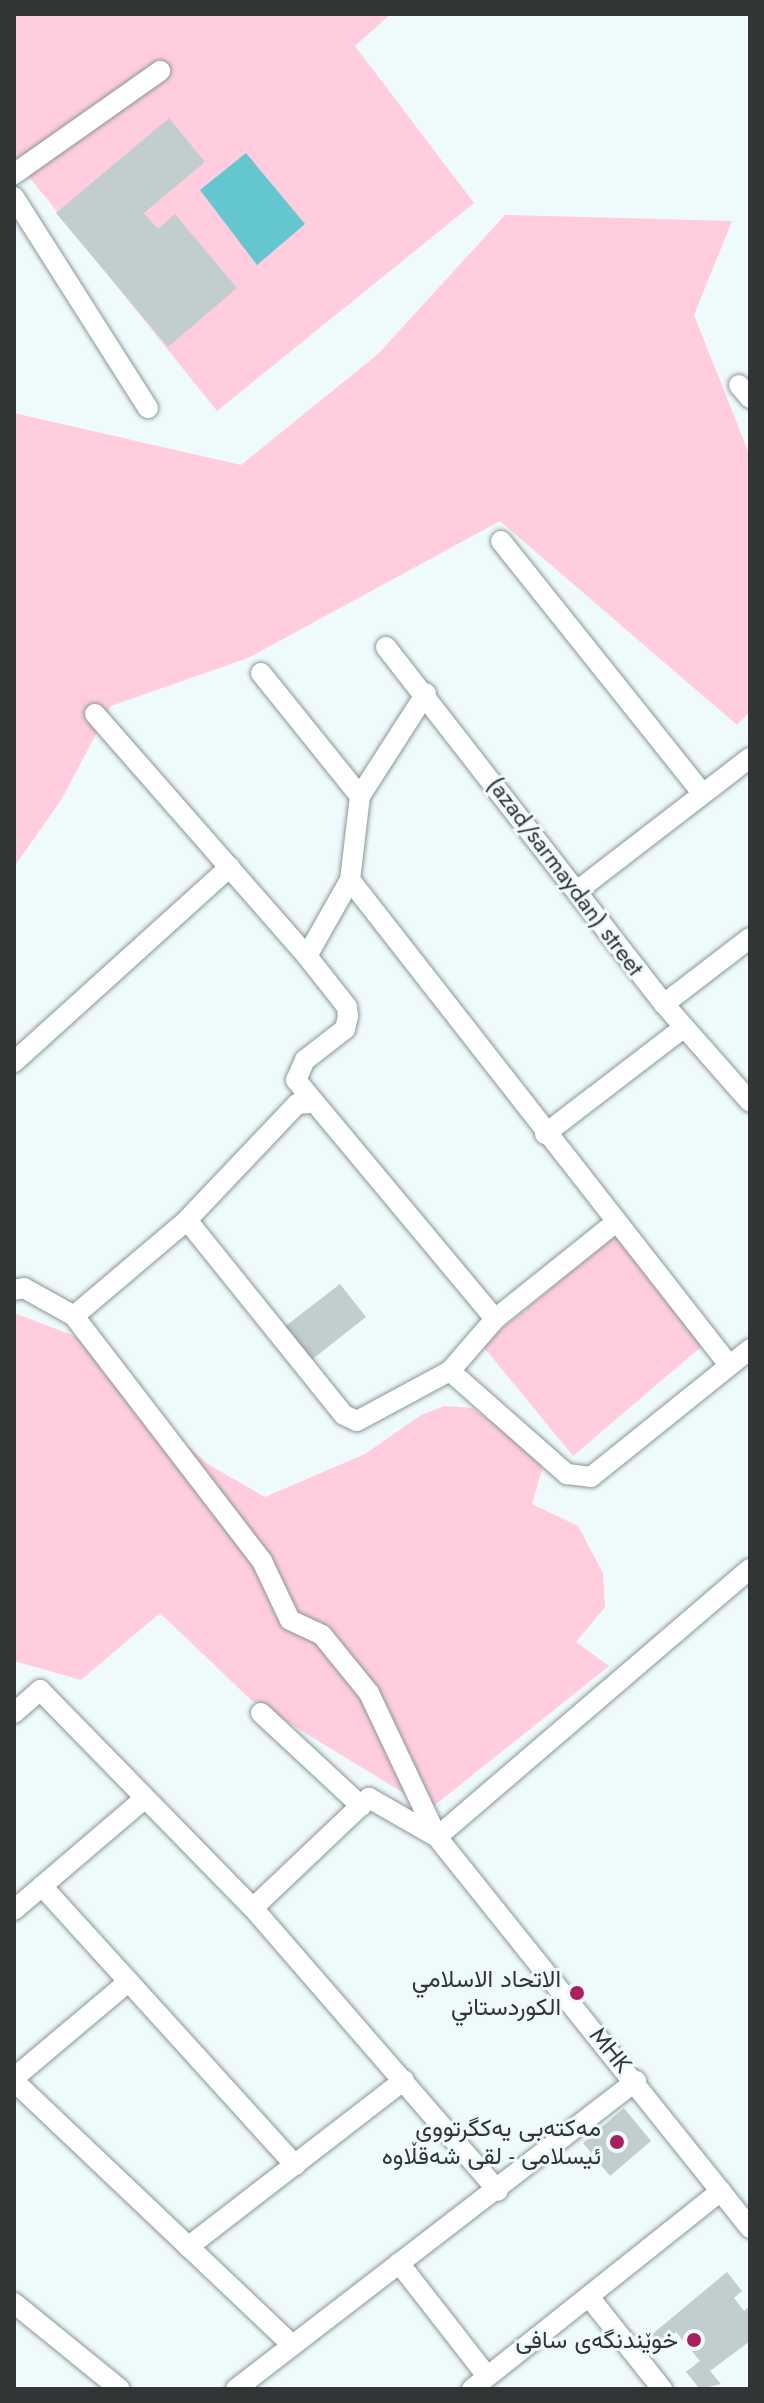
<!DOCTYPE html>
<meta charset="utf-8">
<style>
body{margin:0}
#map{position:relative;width:764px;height:2403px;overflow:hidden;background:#eefafc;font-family:Jost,Vazirmatn,sans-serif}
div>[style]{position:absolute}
.green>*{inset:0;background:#ffcdde}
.water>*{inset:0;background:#64c7d0}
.building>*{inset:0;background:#c1cdce}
.roads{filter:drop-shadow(0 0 2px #8b9697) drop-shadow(0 0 2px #8b9697)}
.street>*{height:20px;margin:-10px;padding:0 10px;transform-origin:10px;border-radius:10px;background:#fff}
.dots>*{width:22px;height:22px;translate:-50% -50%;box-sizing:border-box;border:4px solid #eefafc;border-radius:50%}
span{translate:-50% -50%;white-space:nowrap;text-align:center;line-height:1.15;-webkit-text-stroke:6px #eefafc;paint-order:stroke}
.street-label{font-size:24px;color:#313536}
.poi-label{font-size:24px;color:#313536}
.right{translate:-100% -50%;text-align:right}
.frame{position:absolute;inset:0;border:16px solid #313536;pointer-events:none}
</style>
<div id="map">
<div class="green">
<div style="clip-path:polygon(14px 14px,391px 14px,355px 46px,474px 203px,217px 411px,14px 158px)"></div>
<div style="clip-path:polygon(505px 215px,732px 221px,694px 315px,750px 456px,750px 711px,737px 725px,500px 521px,248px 658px,111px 706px,61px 800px,14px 867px,14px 413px,241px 465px,378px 354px)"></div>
<div style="clip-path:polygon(615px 1236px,702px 1346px,573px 1456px,482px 1345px)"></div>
<div style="clip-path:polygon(14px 1313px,85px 1340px,135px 1397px,206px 1463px,265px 1497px,365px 1454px,421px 1415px,445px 1406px,473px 1408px,544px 1462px,532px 1504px,578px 1526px,603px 1573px,605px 1607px,576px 1642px,609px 1666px,430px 1809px,251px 1700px,160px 1613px,81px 1680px,14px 1661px)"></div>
</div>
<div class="water">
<div style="clip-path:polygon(246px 153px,305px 224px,257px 265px,200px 190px)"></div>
</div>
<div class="building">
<div style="clip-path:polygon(169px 118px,205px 162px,144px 213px,158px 229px,175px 214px,237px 288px,168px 347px,56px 213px)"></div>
<div style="clip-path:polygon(340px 1284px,366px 1317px,305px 1365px,279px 1331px)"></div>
<div style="clip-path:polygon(624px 2108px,651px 2141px,610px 2176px,583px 2143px)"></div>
<div style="clip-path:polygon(727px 2272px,742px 2291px,734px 2298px,744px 2311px,750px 2306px,750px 2341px,710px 2371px,721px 2384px,700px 2389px,686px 2372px,700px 2361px,676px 2332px,659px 2347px,650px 2336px)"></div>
</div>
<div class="roads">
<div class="street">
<div style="left:14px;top:174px;width:179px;rotate:-35.2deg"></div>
<div style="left:14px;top:197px;width:250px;rotate:57.6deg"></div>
<div style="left:739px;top:385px;width:17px;rotate:50deg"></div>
<div style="left:501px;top:541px;width:322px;rotate:51.4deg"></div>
<div style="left:386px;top:647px;width:452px;rotate:52.1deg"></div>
<div style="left:664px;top:1004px;width:130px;rotate:48.7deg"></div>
<div style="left:261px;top:673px;width:158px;rotate:51.2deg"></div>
<div style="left:360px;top:796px;width:122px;rotate:-57.3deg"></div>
<div style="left:95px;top:714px;width:322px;rotate:48.8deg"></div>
<div style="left:307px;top:956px;width:87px;rotate:-60.5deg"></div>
<div style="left:350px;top:880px;width:85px;rotate:-83.2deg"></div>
<div style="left:350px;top:880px;width:616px;rotate:51.99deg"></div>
<div style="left:577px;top:891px;width:218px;rotate:-37.6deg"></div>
<div style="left:303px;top:951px;width:71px;rotate:51.8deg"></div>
<div style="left:347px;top:1007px;width:9px;rotate:84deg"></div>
<div style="left:348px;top:1016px;width:13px;rotate:103deg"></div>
<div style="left:345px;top:1029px;width:51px;rotate:142.2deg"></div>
<div style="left:305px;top:1060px;width:22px;rotate:114deg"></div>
<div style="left:296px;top:1080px;width:311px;rotate:50.2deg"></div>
<div style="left:664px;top:1004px;width:108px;rotate:-37.5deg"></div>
<div style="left:14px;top:1062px;width:291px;rotate:-42.1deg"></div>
<div style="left:545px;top:1134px;width:174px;rotate:-37.5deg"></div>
<div style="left:187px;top:1220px;width:250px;rotate:51.2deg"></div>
<div style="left:344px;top:1415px;width:14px;rotate:25deg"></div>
<div style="left:357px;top:1421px;width:106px;rotate:-28.3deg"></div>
<div style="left:450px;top:1371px;width:69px;rotate:-49.1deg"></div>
<div style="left:495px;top:1319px;width:154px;rotate:-38.7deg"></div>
<div style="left:14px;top:1290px;width:10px;rotate:-11deg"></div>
<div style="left:24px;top:1288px;width:57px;rotate:29.2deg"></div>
<div style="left:74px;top:1316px;width:148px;rotate:-40.3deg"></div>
<div style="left:187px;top:1220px;width:160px;rotate:-46.5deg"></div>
<div style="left:297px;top:1104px;width:16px;rotate:-4deg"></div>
<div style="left:74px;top:1316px;width:309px;rotate:52.5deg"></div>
<div style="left:262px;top:1561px;width:65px;rotate:64.6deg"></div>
<div style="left:290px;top:1620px;width:35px;rotate:25deg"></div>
<div style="left:322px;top:1635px;width:75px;rotate:51deg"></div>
<div style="left:369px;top:1693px;width:159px;rotate:64.7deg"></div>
<div style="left:437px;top:1837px;width:501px;rotate:51.32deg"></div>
<div style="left:450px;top:1371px;width:156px;rotate:41.4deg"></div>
<div style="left:567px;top:1474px;width:24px;rotate:7deg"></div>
<div style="left:591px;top:1477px;width:204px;rotate:-38.8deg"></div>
<div style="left:14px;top:1713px;width:35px;rotate:-41deg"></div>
<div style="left:40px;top:1690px;width:305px;rotate:45.7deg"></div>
<div style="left:253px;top:1908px;width:374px;rotate:49.1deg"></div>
<div style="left:261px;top:1713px;width:137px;rotate:42.9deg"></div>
<div style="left:437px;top:1837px;width:412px;rotate:-40.6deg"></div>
<div style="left:42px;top:1886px;width:377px;rotate:47.8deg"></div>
<div style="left:253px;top:1908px;width:160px;rotate:-43.5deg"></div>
<div style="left:369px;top:1798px;width:78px;rotate:29.8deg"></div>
<div style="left:14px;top:1910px;width:170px;rotate:-40.5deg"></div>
<div style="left:14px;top:2078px;width:150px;rotate:-40.1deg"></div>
<div style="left:14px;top:2081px;width:382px;rotate:43.5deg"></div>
<div style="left:188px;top:2247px;width:273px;rotate:-37.7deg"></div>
<div style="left:399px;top:2263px;width:143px;rotate:52.1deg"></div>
<div style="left:590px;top:2298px;width:116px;rotate:51.6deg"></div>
<div style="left:14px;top:2303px;width:136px;rotate:39.1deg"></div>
<div style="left:236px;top:2389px;width:505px;rotate:-37.6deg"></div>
<div style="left:472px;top:2389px;width:318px;rotate:-38.5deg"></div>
</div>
</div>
<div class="dots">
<div style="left:577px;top:1993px;background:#a91f64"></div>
<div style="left:617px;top:2142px;background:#a91f64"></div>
<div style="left:694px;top:2340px;background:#a91f64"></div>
</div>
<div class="street-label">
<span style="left:566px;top:876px;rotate:53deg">(azad/sarmaydan) street</span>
<span style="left:611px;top:2050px;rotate:51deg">MHK</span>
</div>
<div class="poi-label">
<span class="right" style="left:561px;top:1993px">الاتحاد الاسلامي<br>الكوردستاني</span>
<span class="right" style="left:601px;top:2142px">مەکتەبی یەکگرتووی<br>ئیسلامی - لقی شەقڵاوە</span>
<span class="right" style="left:678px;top:2340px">خوێندنگەی سافی</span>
</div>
<div class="frame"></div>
</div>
